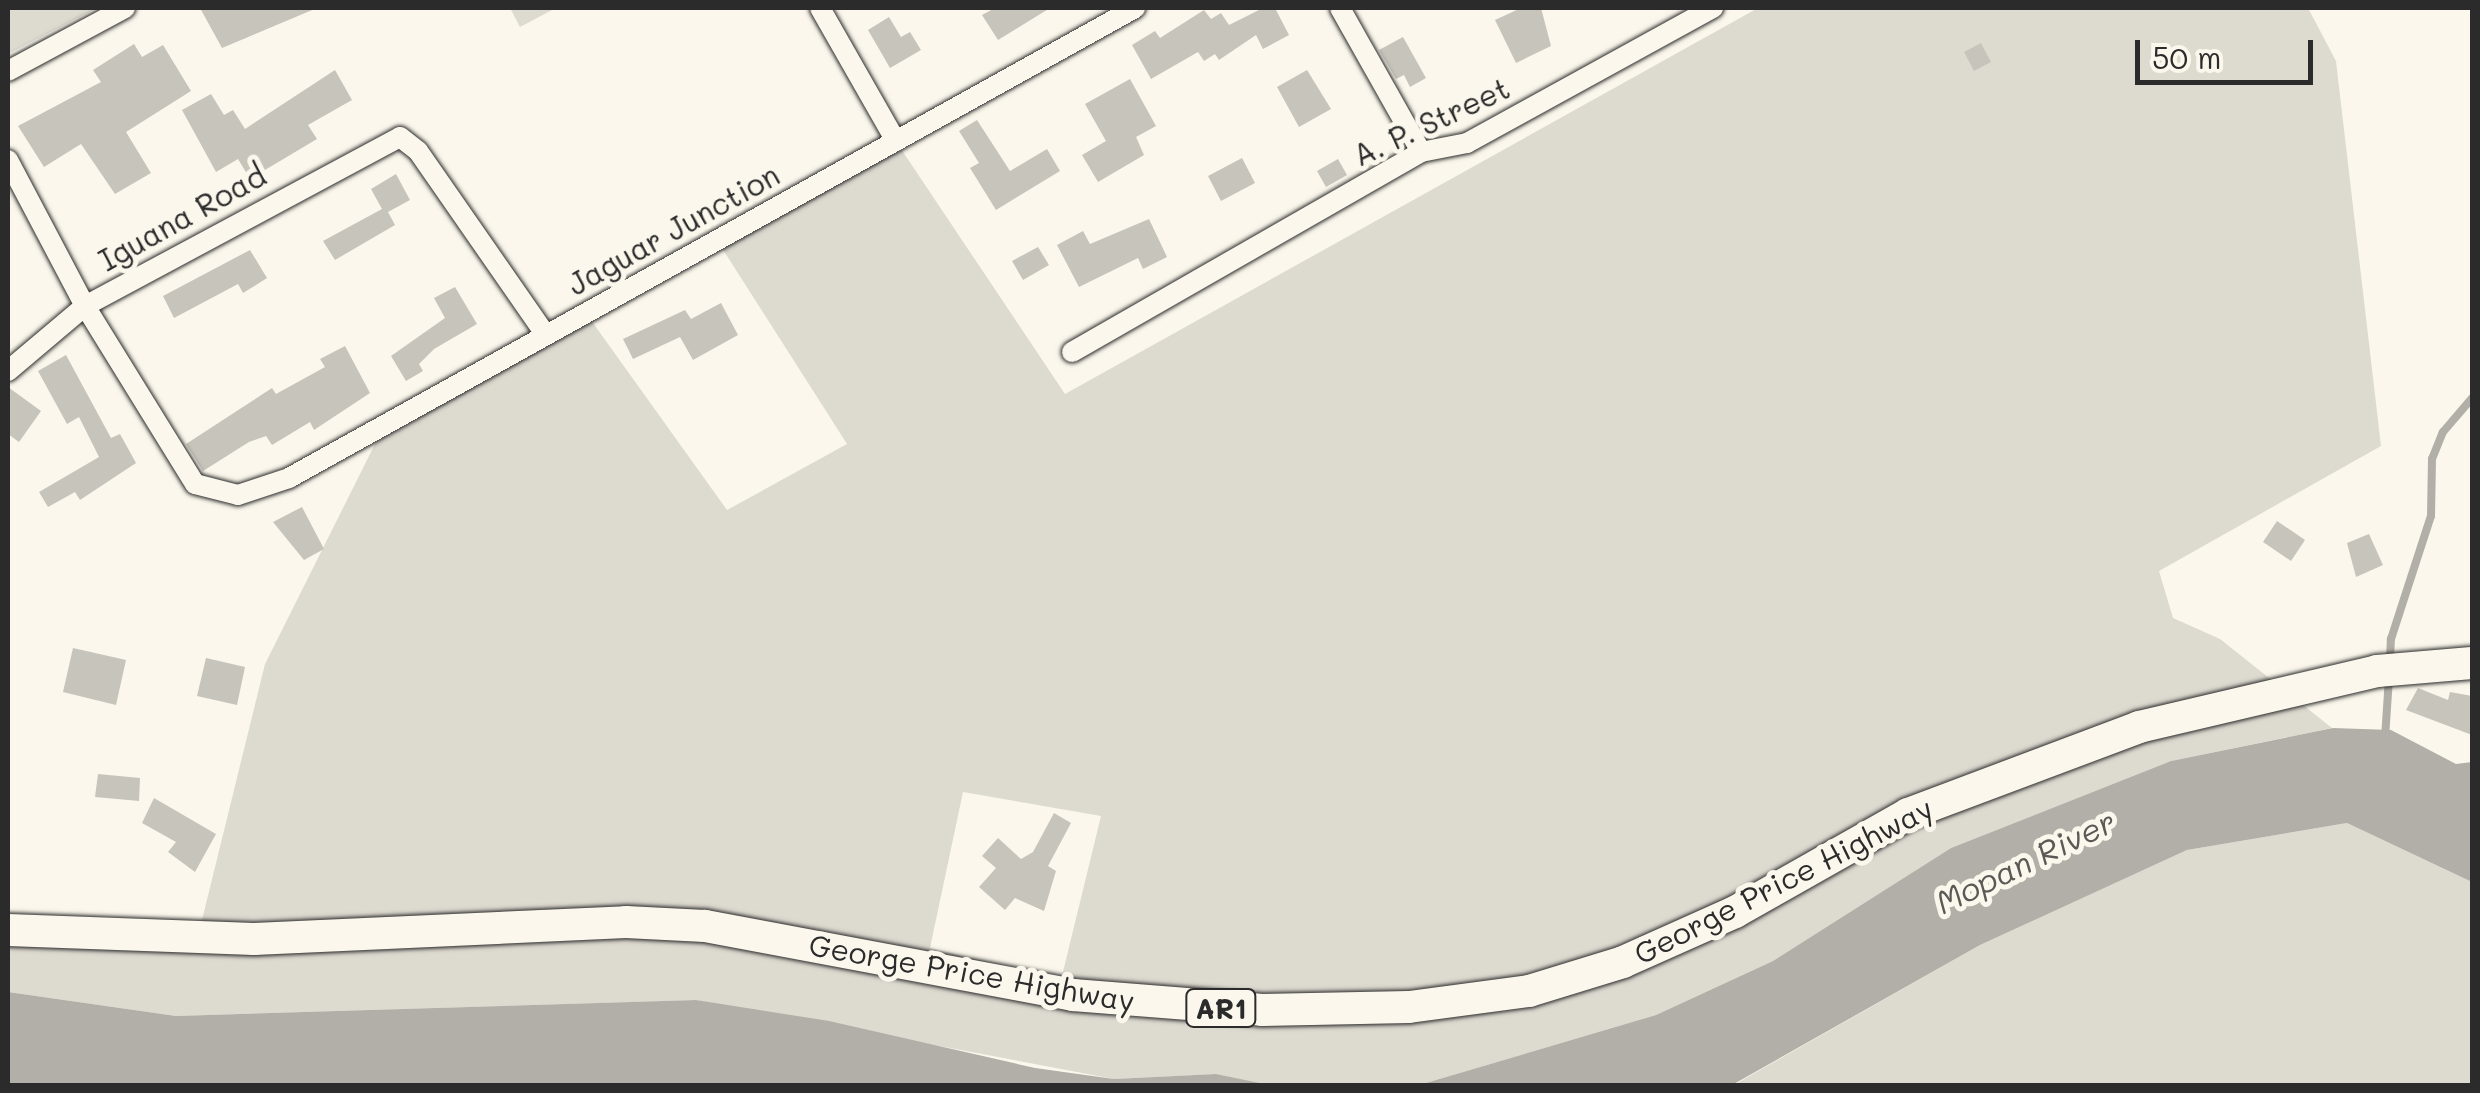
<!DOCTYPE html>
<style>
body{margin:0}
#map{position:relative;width:2480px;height:1093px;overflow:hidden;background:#fbf7ec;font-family:Mali,sans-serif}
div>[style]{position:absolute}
.green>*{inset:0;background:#dddad0}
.water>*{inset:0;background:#b1afa7}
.stream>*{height:8px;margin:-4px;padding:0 4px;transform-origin:4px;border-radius:4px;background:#b1afa7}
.building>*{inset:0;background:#c7c4bc}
.roads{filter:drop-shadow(0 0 2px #2b2b2b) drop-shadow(0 0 2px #2b2b2b)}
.minor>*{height:20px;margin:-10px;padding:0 10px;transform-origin:10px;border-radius:10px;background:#fbf7ec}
.trunk>*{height:32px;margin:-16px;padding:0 16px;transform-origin:16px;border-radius:16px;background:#fbf7ec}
span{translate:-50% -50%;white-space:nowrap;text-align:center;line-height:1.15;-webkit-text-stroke:10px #fbf7ec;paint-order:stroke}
.shield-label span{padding:2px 8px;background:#fbf7ec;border:2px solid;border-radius:8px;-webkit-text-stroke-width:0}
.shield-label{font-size:28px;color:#2b2b2b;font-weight:700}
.street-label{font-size:30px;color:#2b2b2b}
.water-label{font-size:32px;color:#5a5956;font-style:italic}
.frame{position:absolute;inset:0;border:10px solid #2b2b2b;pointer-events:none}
.scale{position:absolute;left:2135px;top:40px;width:178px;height:45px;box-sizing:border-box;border:5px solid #2b2b2b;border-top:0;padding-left:12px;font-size:30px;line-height:35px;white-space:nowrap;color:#2b2b2b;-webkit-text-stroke:8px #fbf7ec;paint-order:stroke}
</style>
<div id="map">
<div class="green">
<div style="clip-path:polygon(8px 8px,97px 8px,8px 54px)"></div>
<div style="clip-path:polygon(510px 8px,556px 8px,520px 27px)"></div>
<div style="clip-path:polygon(evenodd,1758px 8px,2308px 8px,2336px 61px,2381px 446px,2159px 571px,2173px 618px,2220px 639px,2332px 728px,2171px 761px,1951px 848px,1773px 961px,1656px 1015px,1419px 1085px,1269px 1086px,1216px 1074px,1114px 1079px,696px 1000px,176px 1016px,8px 992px,8px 919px,201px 924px,265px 664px,376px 442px,588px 316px,727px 510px,847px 444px,720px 245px,897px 143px,1065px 394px,1758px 8px,963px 792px,1101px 816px,1061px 980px,930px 948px,963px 792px)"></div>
<div style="clip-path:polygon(2347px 823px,2472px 882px,2472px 1085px,1732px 1086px,1980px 945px,2187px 850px)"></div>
</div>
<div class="water">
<div style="clip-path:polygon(2333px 728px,2391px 730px,2456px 764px,2472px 762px,2472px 882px,2347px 823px,2187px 850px,1980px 945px,1732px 1085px,1419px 1085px,1656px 1015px,1773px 961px,1951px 848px,2171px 761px)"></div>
<div style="clip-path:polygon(8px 992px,176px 1016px,696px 1000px,829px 1021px,1035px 1068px,1114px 1079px,1216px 1074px,1269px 1085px,8px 1085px)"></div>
</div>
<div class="stream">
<div style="left:2390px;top:663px;width:24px;rotate:-88deg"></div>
<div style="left:2391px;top:639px;width:129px;rotate:-72deg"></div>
<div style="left:2431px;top:516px;width:57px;rotate:-89deg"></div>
<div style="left:2432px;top:459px;width:29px;rotate:-68deg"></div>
<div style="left:2443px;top:432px;width:45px;rotate:-49.5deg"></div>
<div style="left:2385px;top:738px;width:61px;rotate:-86.2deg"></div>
</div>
<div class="building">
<div style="clip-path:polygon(200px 8px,317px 8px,222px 48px)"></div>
<div style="clip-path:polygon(995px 8px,1050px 8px,998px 40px,982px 15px)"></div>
<div style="clip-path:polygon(1263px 8px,1275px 8px,1289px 35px,1263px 49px,1256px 35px,1219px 60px,1215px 54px,1204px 61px,1198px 52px,1151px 79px,1132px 45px,1155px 31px,1160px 38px,1204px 10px,1211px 19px,1221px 13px,1229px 25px)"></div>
<div style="clip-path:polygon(1521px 8px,1541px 8px,1551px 46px,1516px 63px,1495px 20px)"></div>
<div style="clip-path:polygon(889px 17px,901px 37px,910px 32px,921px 50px,890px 68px,868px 30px)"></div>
<div style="clip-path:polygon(1403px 37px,1426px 78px,1410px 87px,1404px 75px,1396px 79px,1379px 50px)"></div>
<div style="clip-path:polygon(1981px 43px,1991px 62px,1974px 71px,1964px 52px)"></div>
<div style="clip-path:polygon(134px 44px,142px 57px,163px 45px,191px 91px,126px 132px,151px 173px,115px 194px,81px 144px,44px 167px,18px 126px,101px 82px,93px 70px)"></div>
<div style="clip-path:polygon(335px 70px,352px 100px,308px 125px,317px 139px,250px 179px,238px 159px,216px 172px,182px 110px,211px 94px,224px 115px,233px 110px,245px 129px)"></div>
<div style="clip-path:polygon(1307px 70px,1331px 109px,1299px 127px,1277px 87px)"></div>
<div style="clip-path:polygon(1130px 79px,1156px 126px,1136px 137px,1144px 155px,1098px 182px,1082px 155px,1106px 141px,1085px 104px)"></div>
<div style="clip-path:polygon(977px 120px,1010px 171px,1047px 149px,1060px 171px,996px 210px,970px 168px,979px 163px,959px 131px)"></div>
<div style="clip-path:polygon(1242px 158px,1255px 183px,1221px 201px,1208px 176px)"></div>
<div style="clip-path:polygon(1338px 159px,1347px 175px,1326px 187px,1317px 171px)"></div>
<div style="clip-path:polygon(396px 174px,410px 200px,388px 212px,395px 225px,335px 260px,323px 241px,382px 209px,371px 189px)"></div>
<div style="clip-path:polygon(1149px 219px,1167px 257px,1143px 269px,1138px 258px,1079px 287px,1057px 245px,1083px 231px,1090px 244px)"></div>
<div style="clip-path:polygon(1038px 247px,1049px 265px,1023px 280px,1012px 261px)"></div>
<div style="clip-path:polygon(250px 250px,267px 278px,243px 293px,238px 284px,174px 318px,163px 296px)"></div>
<div style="clip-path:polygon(455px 287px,477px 324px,434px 349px,419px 364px,423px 371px,406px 381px,391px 356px,445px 318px,434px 298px)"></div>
<div style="clip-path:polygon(721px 303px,738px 335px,693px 360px,680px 337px,633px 359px,623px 339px,685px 310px,691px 319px)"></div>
<div style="clip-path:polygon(345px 346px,370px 393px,314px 430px,310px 422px,272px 445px,266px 436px,249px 442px,203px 471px,186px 444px,272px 388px,276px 394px,325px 367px,320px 359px)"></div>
<div style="clip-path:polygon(66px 355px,111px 438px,120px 434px,136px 463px,80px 500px,75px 492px,48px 507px,39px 492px,99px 457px,79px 417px,67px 424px,38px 371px)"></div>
<div style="clip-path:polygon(8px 387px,41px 411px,19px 442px,8px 434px)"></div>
<div style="clip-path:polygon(302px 507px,324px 549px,304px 560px,273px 522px)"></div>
<div style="clip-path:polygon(2277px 521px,2305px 540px,2291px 561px,2263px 542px)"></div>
<div style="clip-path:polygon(2369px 534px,2383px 565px,2356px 577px,2347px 543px)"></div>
<div style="clip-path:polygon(73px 648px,126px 660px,116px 705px,63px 692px)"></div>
<div style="clip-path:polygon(206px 658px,245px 667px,237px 705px,197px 696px)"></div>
<div style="clip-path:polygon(2418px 688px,2448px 700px,2450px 692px,2472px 696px,2472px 735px,2406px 710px)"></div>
<div style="clip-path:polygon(98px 774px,140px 778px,139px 801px,95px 797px)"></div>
<div style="clip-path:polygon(154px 798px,216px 834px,195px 872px,168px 852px,176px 842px,142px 823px)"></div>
<div style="clip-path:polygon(1054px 813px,1071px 823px,1048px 866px,1056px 871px,1044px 911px,1015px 898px,1005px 910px,979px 887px,996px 868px,982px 856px,998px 838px,1021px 859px,1033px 852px)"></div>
</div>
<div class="roads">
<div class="minor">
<div style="left:820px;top:8px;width:153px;rotate:60.3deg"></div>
<div style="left:1340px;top:8px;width:165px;rotate:60.6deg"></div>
<div style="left:8px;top:71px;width:133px;rotate:-28.3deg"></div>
<div style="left:8px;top:160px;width:165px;rotate:62.2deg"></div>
<div style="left:85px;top:306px;width:209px;rotate:58.3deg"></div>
<div style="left:195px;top:484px;width:44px;rotate:14.3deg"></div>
<div style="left:238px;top:495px;width:54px;rotate:-18.4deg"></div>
<div style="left:289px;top:478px;width:968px;rotate:-29.05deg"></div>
<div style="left:1072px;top:352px;width:402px;rotate:-29.8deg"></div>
<div style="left:1421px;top:152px;width:47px;rotate:-11.1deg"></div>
<div style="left:1467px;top:143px;width:281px;rotate:-28.8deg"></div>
<div style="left:8px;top:371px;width:101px;rotate:-40.2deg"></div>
<div style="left:85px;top:306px;width:357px;rotate:-28.2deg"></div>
<div style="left:400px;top:137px;width:23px;rotate:38deg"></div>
<div style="left:418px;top:151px;width:224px;rotate:55.2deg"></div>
</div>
<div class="trunk">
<div style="left:8px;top:930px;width:246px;rotate:2.1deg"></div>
<div style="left:254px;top:939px;width:372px;rotate:-2.6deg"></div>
<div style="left:626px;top:922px;width:79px;rotate:2.9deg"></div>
<div style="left:705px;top:926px;width:374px;rotate:10.6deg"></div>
<div style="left:1073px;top:995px;width:190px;rotate:4.5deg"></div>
<div style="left:1262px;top:1010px;width:147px;rotate:-1.2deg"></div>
<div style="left:1409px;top:1007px;width:121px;rotate:-7.6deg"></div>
<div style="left:1529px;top:991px;width:98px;rotate:-17.1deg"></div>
<div style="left:1623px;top:962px;width:123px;rotate:-24.1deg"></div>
<div style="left:1735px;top:912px;width:199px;rotate:-29.5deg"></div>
<div style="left:1908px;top:814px;width:247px;rotate:-20.6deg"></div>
<div style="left:2139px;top:727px;width:244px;rotate:-13.2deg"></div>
<div style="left:2377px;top:671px;width:95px;rotate:-4.8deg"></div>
</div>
</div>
<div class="shield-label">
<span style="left:1221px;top:1008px">AR1</span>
</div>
<div class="street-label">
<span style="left:1431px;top:121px;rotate:-25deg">A. P. Street</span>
<span style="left:182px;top:217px;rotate:-29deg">Iguana Road</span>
<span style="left:673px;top:229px;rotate:-29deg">Jaguar Junction</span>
<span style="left:1783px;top:880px;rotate:-27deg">George Price Highway</span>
<span style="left:972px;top:972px;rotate:10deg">George Price Highway</span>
</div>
<div class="water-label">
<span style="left:2025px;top:861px;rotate:-26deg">Mopan River</span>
</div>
<div class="frame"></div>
<div class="scale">50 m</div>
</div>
